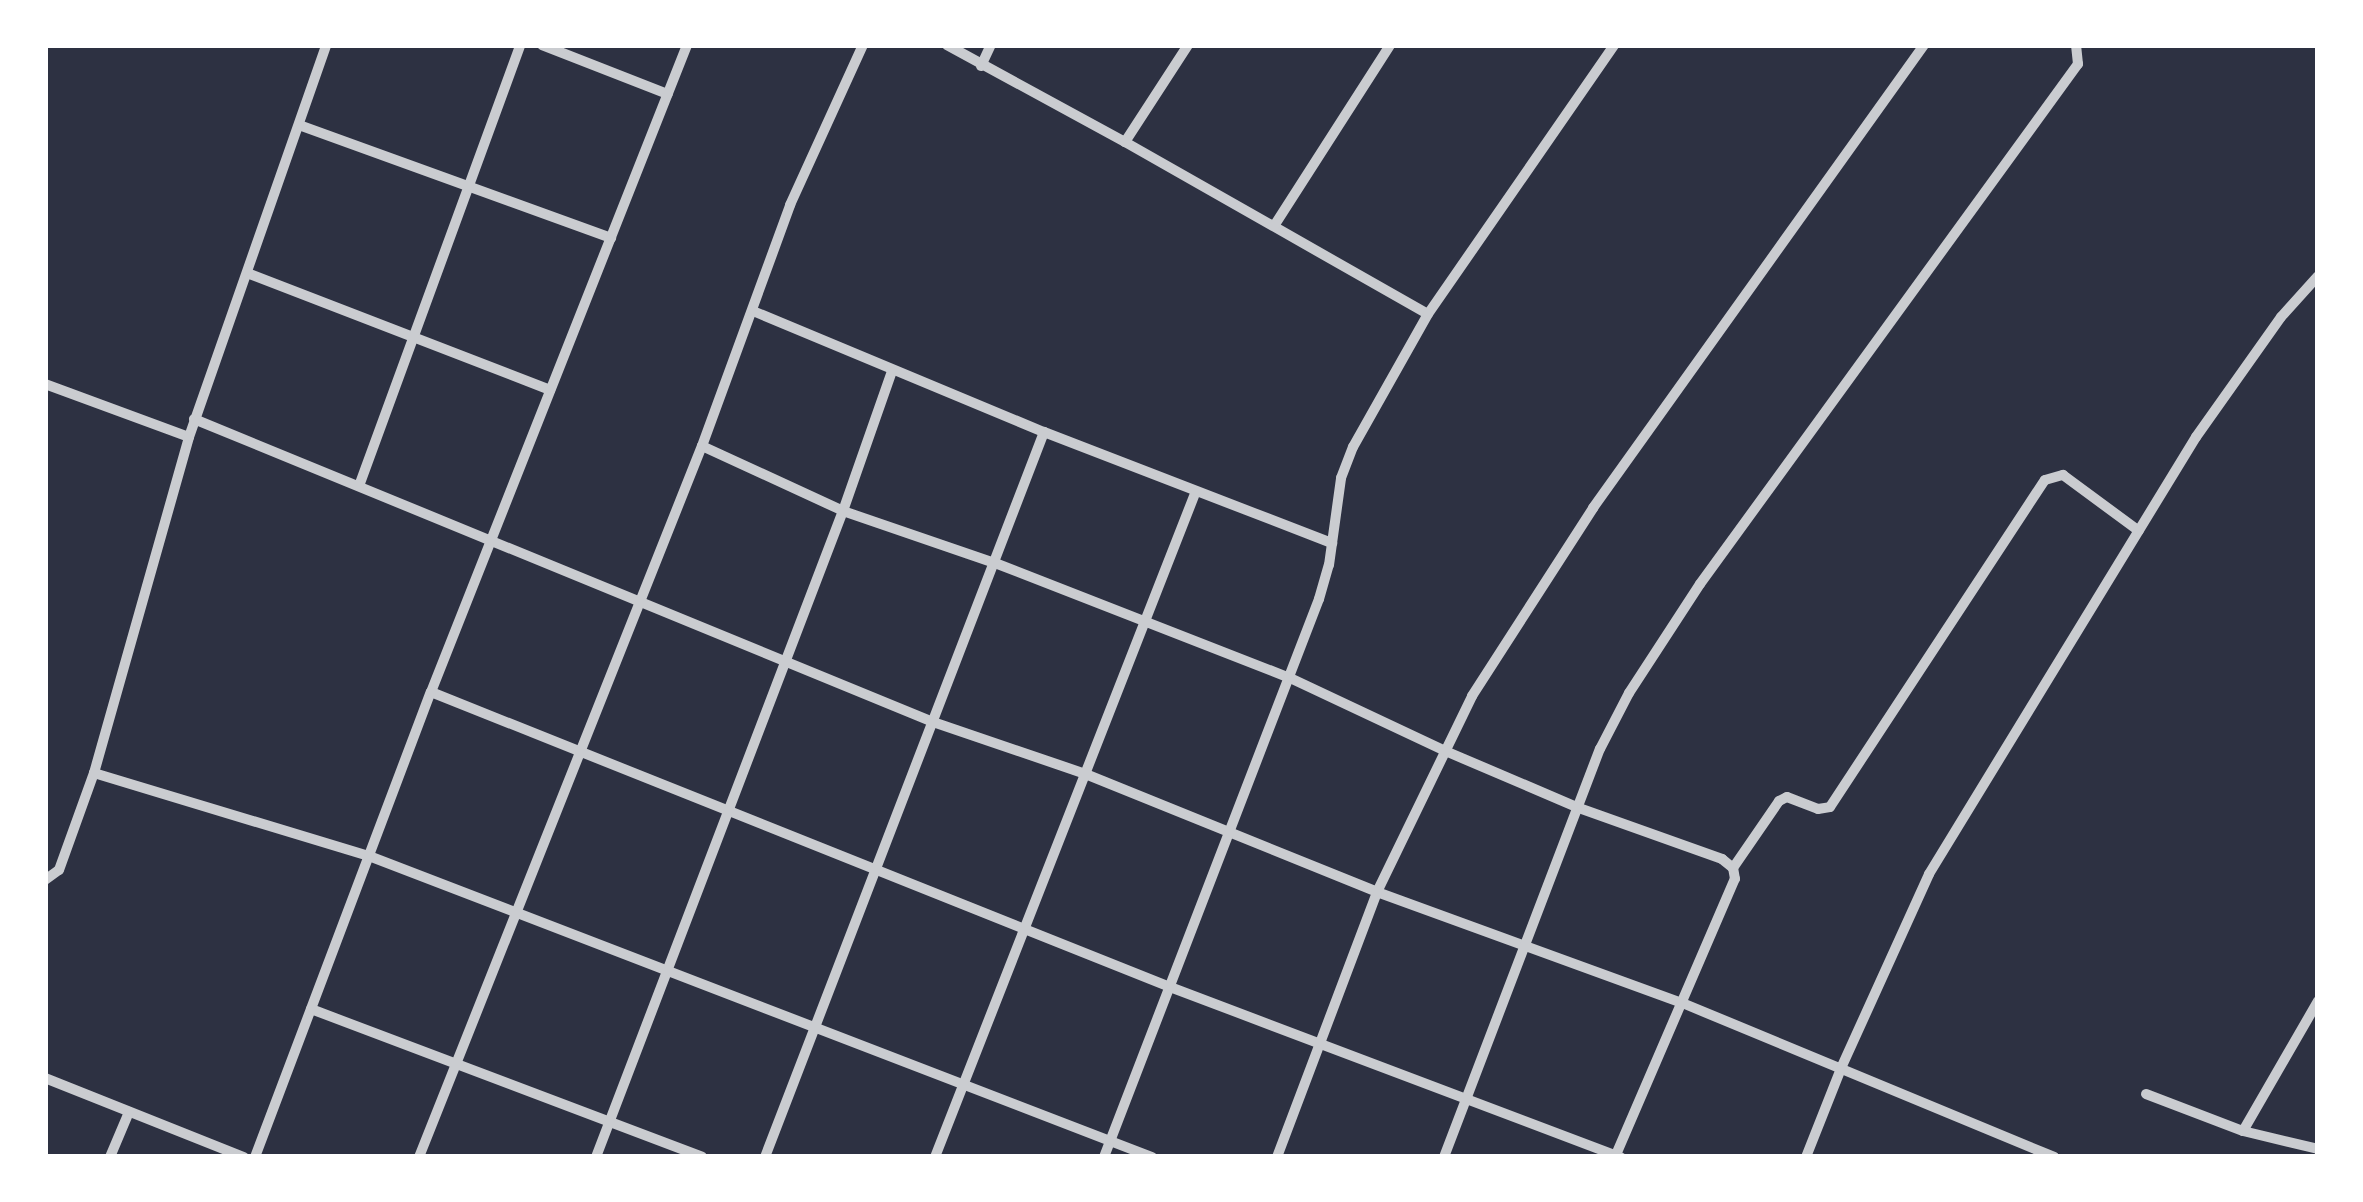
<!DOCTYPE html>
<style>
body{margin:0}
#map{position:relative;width:2363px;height:1202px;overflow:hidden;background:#2d3142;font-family:Signika,sans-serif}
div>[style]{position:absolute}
.minor>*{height:10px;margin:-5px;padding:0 5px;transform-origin:5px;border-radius:5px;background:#caccd0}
span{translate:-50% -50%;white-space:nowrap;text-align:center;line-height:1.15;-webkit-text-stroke:8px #fff;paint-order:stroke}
.frame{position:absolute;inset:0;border:48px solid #fff;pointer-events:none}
</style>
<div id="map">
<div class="minor">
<div style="left:542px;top:45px;width:135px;rotate:21.3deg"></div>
<div style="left:947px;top:45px;width:203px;rotate:28.6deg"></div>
<div style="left:1125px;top:142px;width:116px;rotate:-57deg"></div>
<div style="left:981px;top:66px;width:23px;rotate:-65deg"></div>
<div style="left:299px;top:125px;width:332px;rotate:19.9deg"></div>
<div style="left:1125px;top:142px;width:348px;rotate:29.6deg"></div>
<div style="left:1274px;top:226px;width:215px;rotate:-57.3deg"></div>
<div style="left:247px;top:273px;width:325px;rotate:21.1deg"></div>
<div style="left:753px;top:311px;width:315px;rotate:22.6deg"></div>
<div style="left:1044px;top:432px;width:309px;rotate:21.1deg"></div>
<div style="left:45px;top:384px;width:153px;rotate:20.2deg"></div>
<div style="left:189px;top:437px;width:415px;rotate:-70.7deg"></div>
<div style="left:194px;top:419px;width:799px;rotate:22.29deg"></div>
<div style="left:933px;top:722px;width:158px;rotate:18.8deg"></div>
<div style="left:1083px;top:773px;width:317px;rotate:22deg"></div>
<div style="left:1377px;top:892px;width:322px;rotate:20deg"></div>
<div style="left:1680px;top:1002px;width:405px;rotate:22.5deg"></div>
<div style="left:702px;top:446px;width:155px;rotate:24.7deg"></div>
<div style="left:843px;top:511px;width:161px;rotate:18.9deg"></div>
<div style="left:995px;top:563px;width:314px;rotate:21.3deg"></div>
<div style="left:1288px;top:677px;width:171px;rotate:25.2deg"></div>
<div style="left:1443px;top:750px;width:148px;rotate:23.1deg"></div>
<div style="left:1579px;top:808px;width:152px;rotate:19.6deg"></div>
<div style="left:1722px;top:859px;width:14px;rotate:39deg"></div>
<div style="left:359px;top:486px;width:469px;rotate:-69.9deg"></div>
<div style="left:431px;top:692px;width:796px;rotate:21.76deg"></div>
<div style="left:1170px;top:987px;width:482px;rotate:20.7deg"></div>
<div style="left:94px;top:773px;width:287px;rotate:16.8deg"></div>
<div style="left:369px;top:856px;width:839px;rotate:21.03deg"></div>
<div style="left:45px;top:880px;width:17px;rotate:-36deg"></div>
<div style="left:59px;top:870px;width:103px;rotate:-70.2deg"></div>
<div style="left:94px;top:773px;width:349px;rotate:-74.2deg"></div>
<div style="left:311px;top:1009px;width:418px;rotate:20.7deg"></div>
<div style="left:45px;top:1078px;width:214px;rotate:21.7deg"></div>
<div style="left:2146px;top:1094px;width:104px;rotate:20.9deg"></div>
<div style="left:2243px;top:1131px;width:77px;rotate:13.5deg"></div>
<div style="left:2243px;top:1131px;width:150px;rotate:-60deg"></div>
<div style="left:110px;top:1157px;width:49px;rotate:-67.1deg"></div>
<div style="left:255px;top:1157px;width:497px;rotate:-69.3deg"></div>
<div style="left:431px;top:692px;width:696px;rotate:-68.41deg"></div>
<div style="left:419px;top:1157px;width:765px;rotate:-68.3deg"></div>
<div style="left:702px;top:446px;width:257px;rotate:-69.9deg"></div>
<div style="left:790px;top:205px;width:176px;rotate:-65.5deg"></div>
<div style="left:596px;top:1157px;width:692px;rotate:-69.08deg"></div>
<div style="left:843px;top:511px;width:148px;rotate:-70.7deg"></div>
<div style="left:765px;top:1157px;width:777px;rotate:-68.95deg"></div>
<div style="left:935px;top:1157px;width:715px;rotate:-68.6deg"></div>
<div style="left:1104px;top:1157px;width:598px;rotate:-68.93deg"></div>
<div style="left:1319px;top:599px;width:35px;rotate:-74deg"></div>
<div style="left:1329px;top:565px;width:88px;rotate:-82.1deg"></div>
<div style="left:1341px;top:478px;width:33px;rotate:-69deg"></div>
<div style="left:1353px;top:447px;width:153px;rotate:-60.6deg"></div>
<div style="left:1428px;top:314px;width:327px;rotate:-55.3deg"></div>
<div style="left:1277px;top:1157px;width:283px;rotate:-69.3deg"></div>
<div style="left:1377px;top:892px;width:218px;rotate:-64.1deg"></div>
<div style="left:1472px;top:696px;width:224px;rotate:-57.2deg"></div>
<div style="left:1593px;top:508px;width:569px;rotate:-54.44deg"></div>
<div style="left:1444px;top:1157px;width:437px;rotate:-69.1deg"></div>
<div style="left:1600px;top:749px;width:63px;rotate:-62.6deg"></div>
<div style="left:1629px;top:693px;width:130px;rotate:-56.9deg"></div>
<div style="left:1700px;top:584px;width:643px;rotate:-53.99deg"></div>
<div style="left:2078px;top:64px;width:19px;rotate:-96deg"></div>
<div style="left:1615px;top:1157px;width:303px;rotate:-66.7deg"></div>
<div style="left:1735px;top:879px;width:11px;rotate:-100deg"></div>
<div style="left:1733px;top:868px;width:81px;rotate:-55.5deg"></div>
<div style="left:1779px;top:801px;width:9px;rotate:-27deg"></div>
<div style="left:1787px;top:797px;width:33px;rotate:21deg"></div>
<div style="left:1818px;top:809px;width:12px;rotate:-9deg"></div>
<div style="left:1830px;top:807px;width:391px;rotate:-56.7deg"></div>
<div style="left:2045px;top:480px;width:19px;rotate:-16deg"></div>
<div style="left:2063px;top:475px;width:94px;rotate:36.4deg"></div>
<div style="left:1806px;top:1157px;width:98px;rotate:-68.4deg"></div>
<div style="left:1842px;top:1066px;width:211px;rotate:-65.6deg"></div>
<div style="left:1929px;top:874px;width:512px;rotate:-58.58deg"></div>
<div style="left:2196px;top:437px;width:147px;rotate:-54.7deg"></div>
<div style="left:2281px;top:317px;width:55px;rotate:-47.9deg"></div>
</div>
<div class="frame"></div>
</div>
